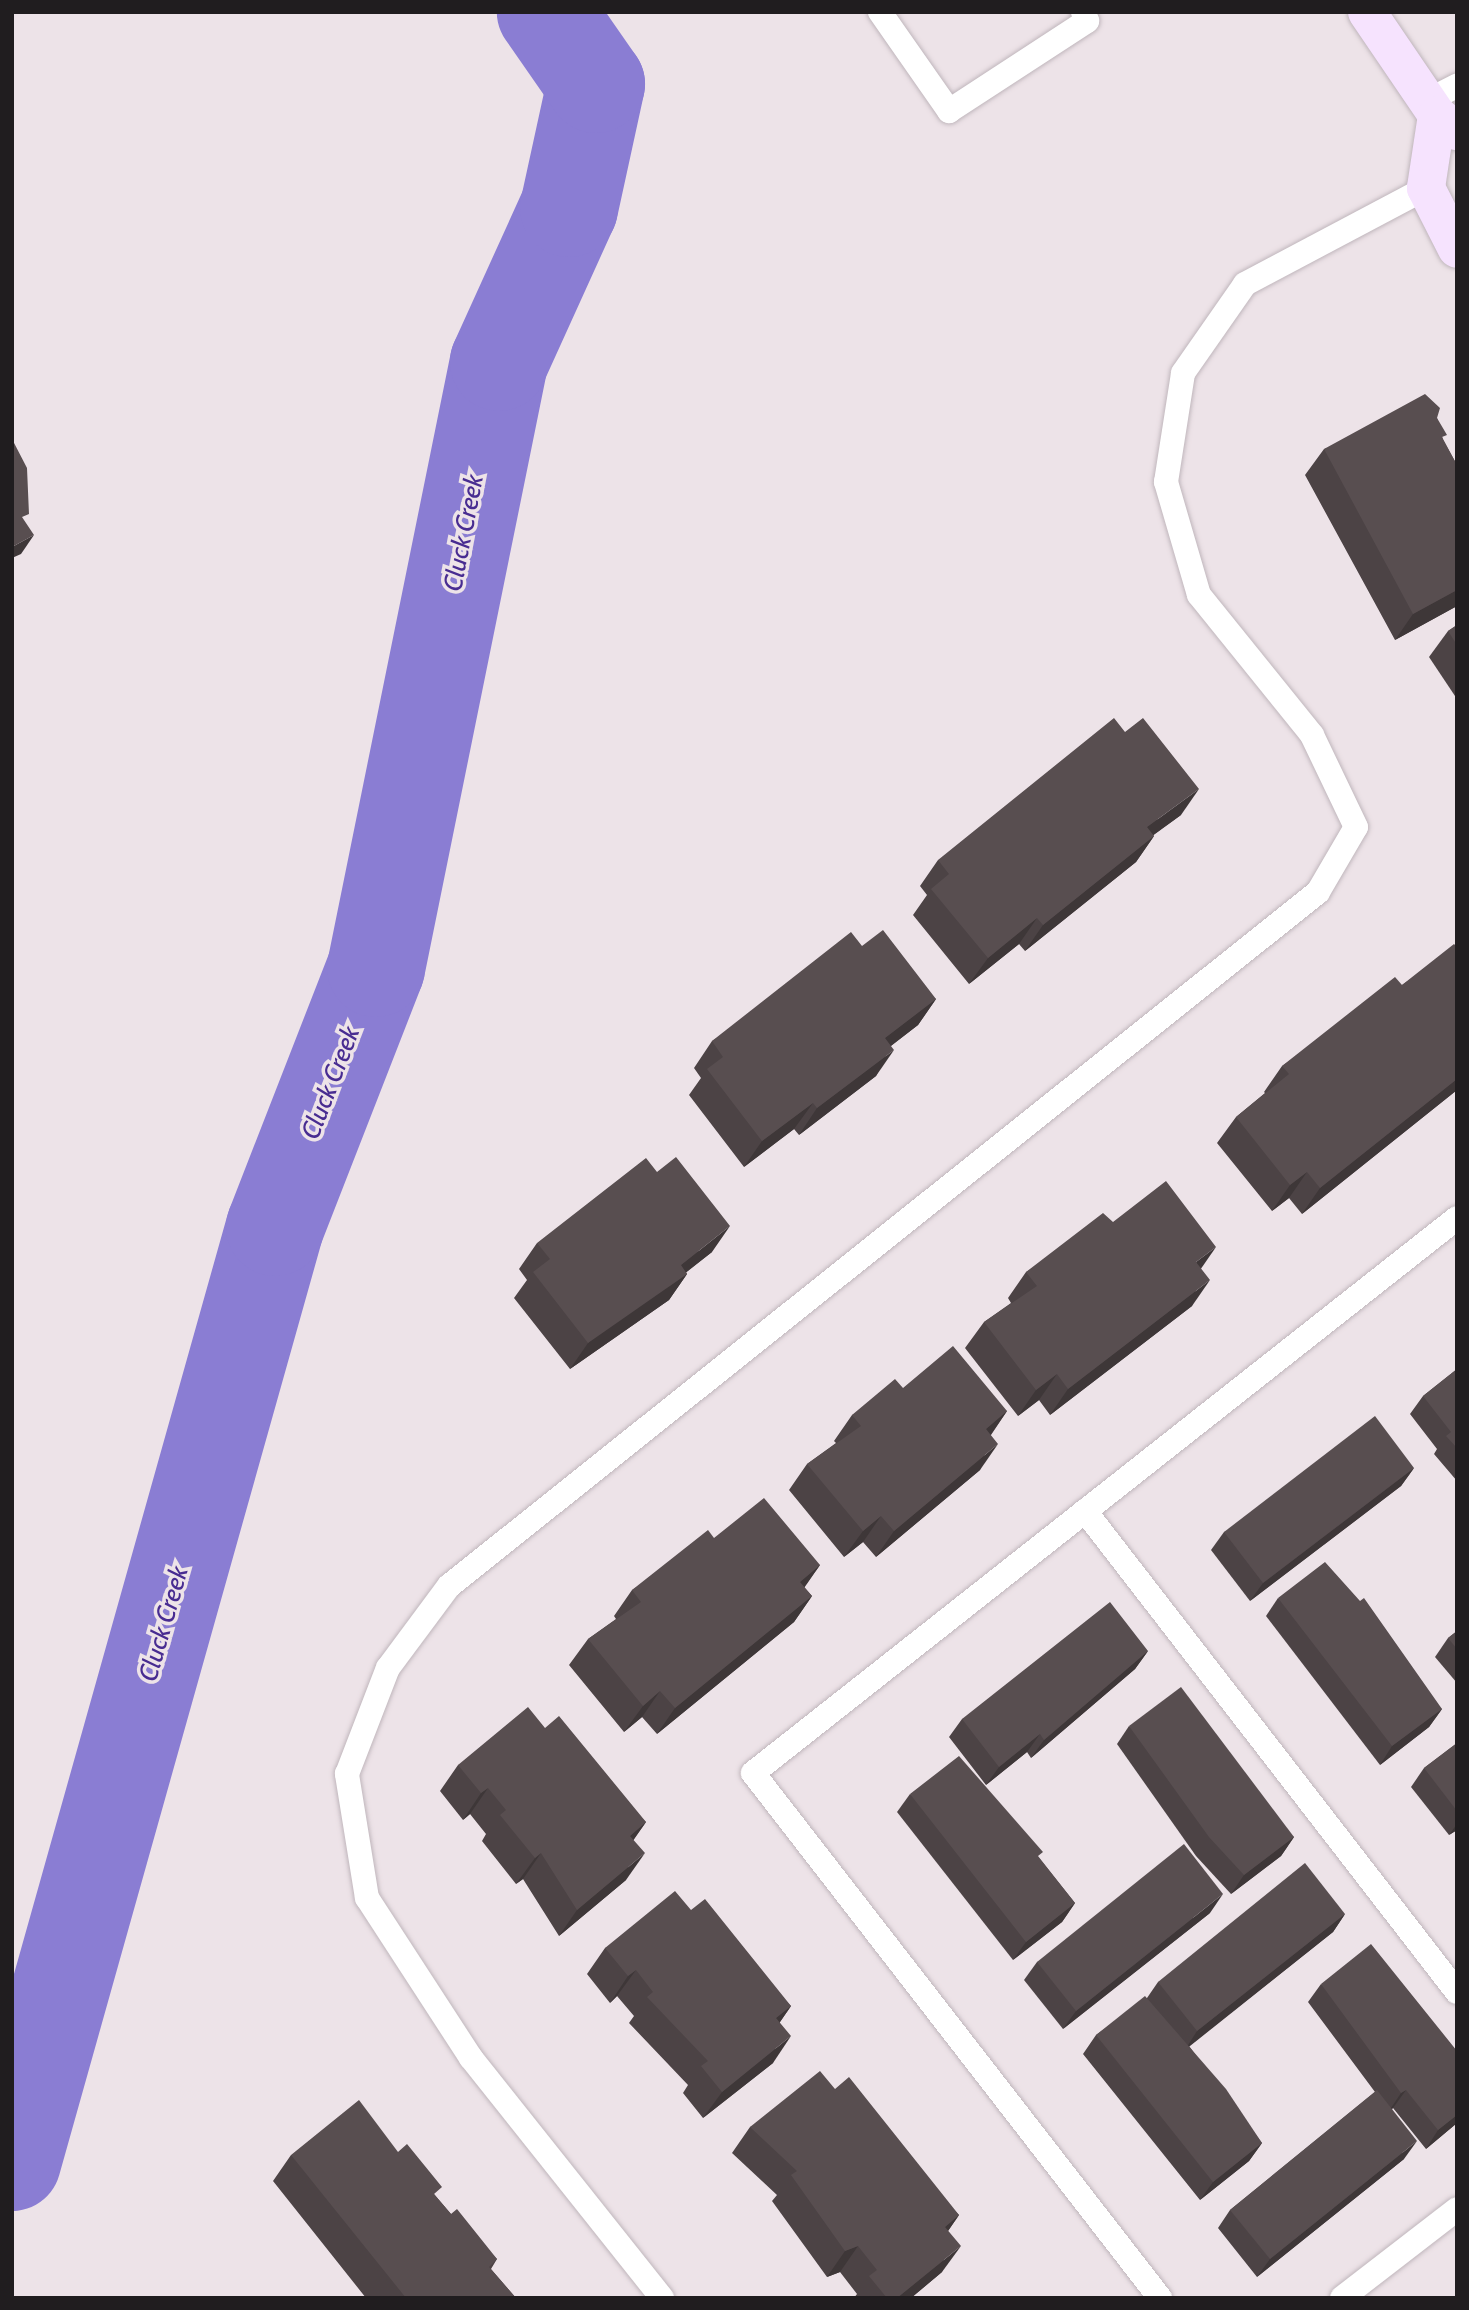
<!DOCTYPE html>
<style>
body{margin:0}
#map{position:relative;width:1469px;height:2310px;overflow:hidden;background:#ede3e8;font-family:Cabin,sans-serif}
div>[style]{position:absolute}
.river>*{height:98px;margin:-49px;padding:0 49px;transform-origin:49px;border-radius:49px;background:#8a7dd3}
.roads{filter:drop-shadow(0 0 2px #c0b6bc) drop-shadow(0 0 2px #c0b6bc)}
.lane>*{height:24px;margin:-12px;padding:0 12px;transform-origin:12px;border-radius:12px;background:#fff}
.secondary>*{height:38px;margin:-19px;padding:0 19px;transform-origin:19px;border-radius:19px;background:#f6e3fe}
.wall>*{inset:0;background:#4c4345}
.shaded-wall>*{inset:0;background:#3e3738}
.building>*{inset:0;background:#584e50}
span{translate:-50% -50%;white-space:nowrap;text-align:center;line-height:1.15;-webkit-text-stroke:7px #ede3e8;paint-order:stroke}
.water-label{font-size:26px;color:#482c91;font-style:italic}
.frame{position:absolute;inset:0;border:14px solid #201d1f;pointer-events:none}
</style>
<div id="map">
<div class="river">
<div style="left:12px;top:2162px;width:971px;rotate:-74.29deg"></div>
<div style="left:275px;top:1227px;width:278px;rotate:-68.7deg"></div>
<div style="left:376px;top:968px;width:618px;rotate:-78.53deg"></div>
<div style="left:499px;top:362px;width:169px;rotate:-65.6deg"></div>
<div style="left:569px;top:208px;width:127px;rotate:-77.7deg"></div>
<div style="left:596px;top:84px;width:88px;rotate:-124.8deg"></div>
</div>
<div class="roads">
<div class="lane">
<div style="left:880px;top:12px;width:121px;rotate:55.1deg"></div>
<div style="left:949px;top:111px;width:165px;rotate:-33.1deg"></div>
<div style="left:1087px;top:21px;width:10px;rotate:-114deg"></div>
<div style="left:1427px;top:101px;width:34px;rotate:-27deg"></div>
<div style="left:1085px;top:1511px;width:608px;rotate:52.28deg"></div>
<div style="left:662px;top:2298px;width:307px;rotate:-128.5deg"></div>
<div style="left:471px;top:2058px;width:191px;rotate:-123deg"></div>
<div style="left:367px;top:1898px;width:126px;rotate:-99.2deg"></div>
<div style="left:347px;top:1774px;width:114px;rotate:-68.9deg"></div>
<div style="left:388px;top:1668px;width:102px;rotate:-53.4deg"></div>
<div style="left:449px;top:1586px;width:1112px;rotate:-38.61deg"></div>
<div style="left:1318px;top:892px;width:75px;rotate:-59.7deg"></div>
<div style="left:1356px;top:827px;width:102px;rotate:-115.6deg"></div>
<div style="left:1312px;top:735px;width:180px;rotate:-128.9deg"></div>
<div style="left:1199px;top:595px;width:118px;rotate:-106.3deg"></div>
<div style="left:1166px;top:482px;width:110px;rotate:-81.1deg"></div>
<div style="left:1183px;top:373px;width:108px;rotate:-55.1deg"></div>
<div style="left:1245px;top:284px;width:205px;rotate:-27.9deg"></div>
<div style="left:1160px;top:2298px;width:664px;rotate:-127.78deg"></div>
<div style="left:753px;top:1773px;width:896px;rotate:-38.25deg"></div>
<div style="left:1342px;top:2298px;width:145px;rotate:-37.7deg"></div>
</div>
<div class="secondary">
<div style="left:1367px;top:12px;width:125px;rotate:55.8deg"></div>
<div style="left:1437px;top:115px;width:26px;rotate:39deg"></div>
<div style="left:1437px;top:115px;width:74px;rotate:98.6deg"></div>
<div style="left:1426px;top:188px;width:68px;rotate:63.1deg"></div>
</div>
</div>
<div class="wall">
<div style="clip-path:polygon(1437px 418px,1443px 440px,1457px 465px,1457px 606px,1395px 640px,1305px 475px,1324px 449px)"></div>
<div style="clip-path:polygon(1457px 625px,1457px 699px,1429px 657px,1448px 631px)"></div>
<div style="clip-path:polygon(1181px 815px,1153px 835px,1154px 836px,1136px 862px,1025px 951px,1019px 944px,969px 984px,913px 915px,927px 895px,920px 886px,938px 860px)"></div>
<div style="clip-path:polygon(862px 946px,936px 999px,918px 1025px,891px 1046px,876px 1076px,799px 1135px,794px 1129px,744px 1167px,689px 1095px,701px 1078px,694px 1068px,712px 1041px)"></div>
<div style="clip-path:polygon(1457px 947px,1457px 1090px,1302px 1214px,1289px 1198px,1272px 1211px,1217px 1143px,1236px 1117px,1265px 1093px,1264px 1092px,1282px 1066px,1402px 985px)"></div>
<div style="clip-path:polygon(1113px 1222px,1201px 1269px,1192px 1306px,1050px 1415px,1039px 1400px,1018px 1416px,965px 1348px,984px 1322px,1011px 1303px,1008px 1298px,1026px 1272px)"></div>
<div style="clip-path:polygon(537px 1243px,712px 1252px,686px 1272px,687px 1274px,669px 1300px,570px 1369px,514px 1298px,527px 1280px,519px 1269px)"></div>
<div style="clip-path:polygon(1457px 1369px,1457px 1481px,1434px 1454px,1437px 1449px,1410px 1414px,1423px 1396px)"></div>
<div style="clip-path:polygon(903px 1388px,1007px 1411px,991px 1435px,980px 1470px,876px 1557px,863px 1542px,844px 1557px,789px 1490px,807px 1464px,836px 1443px,834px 1441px,852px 1415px)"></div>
<div style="clip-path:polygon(1414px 1468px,1401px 1486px,1250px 1601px,1211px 1550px,1224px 1532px)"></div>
<div style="clip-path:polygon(714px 1538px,820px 1565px,804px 1587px,812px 1596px,794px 1622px,657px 1734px,642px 1717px,624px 1732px,569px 1665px,588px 1639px,616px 1619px,614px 1616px,632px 1590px)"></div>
<div style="clip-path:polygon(1278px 1598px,1442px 1709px,1429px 1727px,1380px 1765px,1266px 1616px)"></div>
<div style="clip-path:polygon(1457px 1631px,1457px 1683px,1435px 1657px,1448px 1638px)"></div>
<div style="clip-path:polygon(1148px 1651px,1135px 1669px,1031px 1758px,1027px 1752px,986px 1785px,949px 1737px,962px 1719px)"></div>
<div style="clip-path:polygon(1129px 1726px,1294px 1837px,1281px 1856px,1231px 1894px,1196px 1856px,1117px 1744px)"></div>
<div style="clip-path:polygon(545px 1728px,646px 1822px,633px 1840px,626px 1880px,559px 1936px,523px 1879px,516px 1884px,482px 1841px,486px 1834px,470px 1814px,463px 1820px,440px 1791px,458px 1765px)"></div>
<div style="clip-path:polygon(1457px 1743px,1457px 1830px,1449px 1835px,1411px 1787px,1424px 1768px)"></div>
<div style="clip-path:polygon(910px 1794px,1039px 1858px,1075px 1903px,1062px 1922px,1013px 1960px,897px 1812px)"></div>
<div style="clip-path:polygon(691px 1910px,791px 2006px,780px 2022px,773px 2063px,703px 2118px,683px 2093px,688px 2085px,629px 2023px,634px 2016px,617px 1996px,610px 2003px,587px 1974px,605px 1948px)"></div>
<div style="clip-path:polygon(1210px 1913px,1063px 2029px,1024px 1980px,1037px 1962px)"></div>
<div style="clip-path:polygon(1345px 1914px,1333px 1932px,1189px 2046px,1262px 2143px,1249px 2161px,1200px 2200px,1083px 2054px,1096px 2035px,1147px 1998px,1158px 1982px)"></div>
<div style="clip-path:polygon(1321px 1984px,1457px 2051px,1457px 2123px,1426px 2149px,1393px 2108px,1392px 2109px,1404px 2159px,1257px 2277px,1218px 2228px,1230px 2210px,1375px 2092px,1308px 2002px)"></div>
<div style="clip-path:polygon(835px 2089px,959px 2215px,948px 2231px,942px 2272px,911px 2298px,854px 2298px,857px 2294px,840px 2272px,827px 2277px,772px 2201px,777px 2195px,732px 2153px,750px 2127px)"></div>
<div style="clip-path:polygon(398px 2152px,451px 2214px,497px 2259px,491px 2269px,516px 2298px,366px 2298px,273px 2181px,291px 2155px)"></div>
</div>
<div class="shaded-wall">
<div style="clip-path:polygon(34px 535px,21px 554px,12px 558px,12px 547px)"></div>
<div style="clip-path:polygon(1457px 590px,1457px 606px,1395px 640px,1413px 614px)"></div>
<div style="clip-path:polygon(1199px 789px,1181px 815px,1129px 853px,1147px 827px)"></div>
<div style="clip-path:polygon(1154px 836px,1136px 862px,1025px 951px,1043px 925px)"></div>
<div style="clip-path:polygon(1037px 918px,1019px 944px,969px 984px,988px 958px)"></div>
<div style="clip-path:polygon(936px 999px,918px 1025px,867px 1064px,885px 1038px)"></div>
<div style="clip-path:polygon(894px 1050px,876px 1076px,799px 1135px,817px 1108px)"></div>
<div style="clip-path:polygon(1457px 1079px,1457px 1090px,1302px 1214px,1320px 1188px)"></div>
<div style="clip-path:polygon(813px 1103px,794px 1129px,744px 1167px,762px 1141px)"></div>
<div style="clip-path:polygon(1307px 1172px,1289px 1198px,1272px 1211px,1290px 1185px)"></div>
<div style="clip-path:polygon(730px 1226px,712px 1252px,664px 1290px,687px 1274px,669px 1300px,570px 1369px,588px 1343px,681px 1265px)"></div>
<div style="clip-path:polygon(1216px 1247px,1198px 1273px,1196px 1262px)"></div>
<div style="clip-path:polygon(1210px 1280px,1192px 1306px,1050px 1415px,1068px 1389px)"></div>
<div style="clip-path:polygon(1057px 1374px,1039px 1400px,1018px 1416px,1036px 1390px)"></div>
<div style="clip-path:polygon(1007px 1411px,989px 1437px,986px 1429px)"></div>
<div style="clip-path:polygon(998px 1444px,980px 1470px,876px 1557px,894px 1531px)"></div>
<div style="clip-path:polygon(1414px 1468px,1401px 1486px,1250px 1601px,1263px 1583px)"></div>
<div style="clip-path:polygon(881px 1516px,863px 1542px,844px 1557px,863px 1531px)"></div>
<div style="clip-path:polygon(820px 1565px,802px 1591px,800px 1582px)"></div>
<div style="clip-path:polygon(812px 1596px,794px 1622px,657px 1734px,675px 1708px)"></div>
<div style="clip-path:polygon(1148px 1651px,1135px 1669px,1031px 1758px,1044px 1740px)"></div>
<div style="clip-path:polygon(660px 1691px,642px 1717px,624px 1732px,643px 1706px)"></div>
<div style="clip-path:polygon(1442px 1709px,1429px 1727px,1380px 1765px,1392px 1746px)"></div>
<div style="clip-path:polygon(1040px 1734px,1027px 1752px,986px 1785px,999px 1767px)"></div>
<div style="clip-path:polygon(488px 1788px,470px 1814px,463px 1820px,481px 1793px)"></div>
<div style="clip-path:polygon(646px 1822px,628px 1848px,630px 1836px)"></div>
<div style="clip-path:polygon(1457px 1824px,1457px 1830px,1449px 1835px)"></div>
<div style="clip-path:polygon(1294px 1837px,1281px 1856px,1231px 1894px,1244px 1875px)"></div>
<div style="clip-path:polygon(541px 1853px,523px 1879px,516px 1884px,535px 1858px)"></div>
<div style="clip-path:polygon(645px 1853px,626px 1880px,559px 1936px,577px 1910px)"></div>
<div style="clip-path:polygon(1223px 1894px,1210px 1913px,1063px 2029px,1076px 2011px)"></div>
<div style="clip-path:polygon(1075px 1903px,1062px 1922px,1013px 1960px,1026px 1942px)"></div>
<div style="clip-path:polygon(1345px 1914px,1333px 1932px,1185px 2050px,1197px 2031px)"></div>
<div style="clip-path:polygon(636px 1970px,617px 1996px,610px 2003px,628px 1976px)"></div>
<div style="clip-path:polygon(791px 2006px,773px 2032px,776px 2018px)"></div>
<div style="clip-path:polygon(791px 2036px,773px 2063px,703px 2118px,722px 2092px)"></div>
<div style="clip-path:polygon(1406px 2090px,1393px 2108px,1389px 2111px,1401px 2093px)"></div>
<div style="clip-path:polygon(1457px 2115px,1457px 2123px,1426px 2149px,1438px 2130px)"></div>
<div style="clip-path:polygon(1417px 2141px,1404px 2159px,1257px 2277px,1270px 2259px)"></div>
<div style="clip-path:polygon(1262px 2143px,1249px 2161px,1200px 2200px,1213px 2182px)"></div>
<div style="clip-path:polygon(959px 2215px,941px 2241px,945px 2227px)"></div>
<div style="clip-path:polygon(858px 2246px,840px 2272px,827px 2277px,845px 2251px)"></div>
<div style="clip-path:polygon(961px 2246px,942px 2272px,911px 2298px,897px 2298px)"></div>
</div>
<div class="building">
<div style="clip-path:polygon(1425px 394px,1440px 408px,1437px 418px,1447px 435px,1442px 437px,1457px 465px,1457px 590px,1413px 614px,1324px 449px)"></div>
<div style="clip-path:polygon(12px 439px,27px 468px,29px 514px,22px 517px,34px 535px,12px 547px)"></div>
<div style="clip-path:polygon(1457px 625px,1457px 645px,1448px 631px)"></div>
<div style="clip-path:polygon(1114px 718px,1125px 732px,1143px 718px,1199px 789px,1147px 827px,1154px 836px,1043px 925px,1037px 918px,988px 958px,931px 889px,949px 874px,938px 860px)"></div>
<div style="clip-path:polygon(883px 930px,936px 999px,885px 1038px,894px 1050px,817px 1108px,813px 1103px,762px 1141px,707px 1069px,723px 1057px,712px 1041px,851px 932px,862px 946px)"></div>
<div style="clip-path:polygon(1454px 944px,1457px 947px,1457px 1079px,1320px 1188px,1307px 1172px,1290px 1185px,1236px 1117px,1289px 1074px,1282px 1066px,1395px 977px,1402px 985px)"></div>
<div style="clip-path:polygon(676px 1157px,730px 1226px,681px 1265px,687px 1274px,588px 1343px,533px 1272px,550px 1259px,537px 1243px,646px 1158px,657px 1172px)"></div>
<div style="clip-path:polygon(1166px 1181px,1216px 1247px,1196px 1262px,1210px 1280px,1068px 1389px,1057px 1374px,1036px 1390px,984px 1322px,1037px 1286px,1026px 1272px,1103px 1213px,1113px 1222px)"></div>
<div style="clip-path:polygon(953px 1346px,1007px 1411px,986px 1429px,998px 1444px,894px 1531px,881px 1516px,863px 1531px,807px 1464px,861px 1426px,852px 1415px,895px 1379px,903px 1388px)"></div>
<div style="clip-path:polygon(1457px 1369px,1457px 1448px,1446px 1436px,1451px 1432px,1423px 1396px)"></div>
<div style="clip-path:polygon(1375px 1416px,1414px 1468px,1263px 1583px,1224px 1532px)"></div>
<div style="clip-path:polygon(764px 1498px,820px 1565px,800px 1582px,812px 1596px,675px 1708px,660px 1691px,643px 1706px,588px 1639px,641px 1602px,632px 1590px,708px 1530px,714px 1538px)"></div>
<div style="clip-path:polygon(1325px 1562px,1360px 1601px,1364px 1598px,1442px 1709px,1392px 1746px,1278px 1598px)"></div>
<div style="clip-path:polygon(1110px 1602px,1148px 1651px,1044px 1740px,1040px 1734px,999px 1767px,962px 1719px)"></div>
<div style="clip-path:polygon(1457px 1631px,1457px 1649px,1448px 1638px)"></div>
<div style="clip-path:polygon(1181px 1687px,1294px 1837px,1244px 1875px,1209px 1837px,1129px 1726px)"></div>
<div style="clip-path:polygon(528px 1707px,545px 1728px,559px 1716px,646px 1822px,630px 1836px,645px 1853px,577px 1910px,541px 1853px,535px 1858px,500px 1815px,506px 1810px,488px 1788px,481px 1793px,458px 1765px)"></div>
<div style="clip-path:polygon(1457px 1743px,1457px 1811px,1424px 1768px)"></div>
<div style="clip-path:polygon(959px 1756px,1043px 1852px,1038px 1856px,1075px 1903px,1026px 1942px,910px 1794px)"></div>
<div style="clip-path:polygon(1184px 1844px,1223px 1894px,1076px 2011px,1037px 1962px)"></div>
<div style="clip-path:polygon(1305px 1863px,1345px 1914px,1197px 2031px,1158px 1982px)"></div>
<div style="clip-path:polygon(675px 1891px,691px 1910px,705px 1899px,791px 2006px,776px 2018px,791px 2036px,722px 2092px,701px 2066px,708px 2061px,647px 1997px,653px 1992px,636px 1970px,628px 1976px,605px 1948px)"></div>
<div style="clip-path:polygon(1371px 1944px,1457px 2051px,1457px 2115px,1438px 2130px,1406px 2090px,1401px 2093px,1321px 1984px)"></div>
<div style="clip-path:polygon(1145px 1996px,1226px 2089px,1262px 2143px,1213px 2182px,1096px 2035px)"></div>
<div style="clip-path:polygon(820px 2071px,835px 2089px,849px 2077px,959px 2215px,945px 2227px,961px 2246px,897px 2298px,887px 2298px,869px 2276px,877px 2270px,858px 2246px,845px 2251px,791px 2175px,797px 2171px,750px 2127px)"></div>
<div style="clip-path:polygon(1377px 2090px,1417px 2141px,1270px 2259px,1230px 2210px)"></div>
<div style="clip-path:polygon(359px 2100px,398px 2152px,407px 2144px,442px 2187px,434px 2194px,451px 2214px,457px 2209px,497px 2259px,489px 2267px,516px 2298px,406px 2298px,291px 2155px)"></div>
</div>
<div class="water-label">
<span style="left:464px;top:533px;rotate:-79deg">Cluck Creek</span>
<span style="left:331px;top:1083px;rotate:-69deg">Cluck Creek</span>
<span style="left:164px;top:1624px;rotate:-74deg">Cluck Creek</span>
</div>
<div class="frame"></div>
</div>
